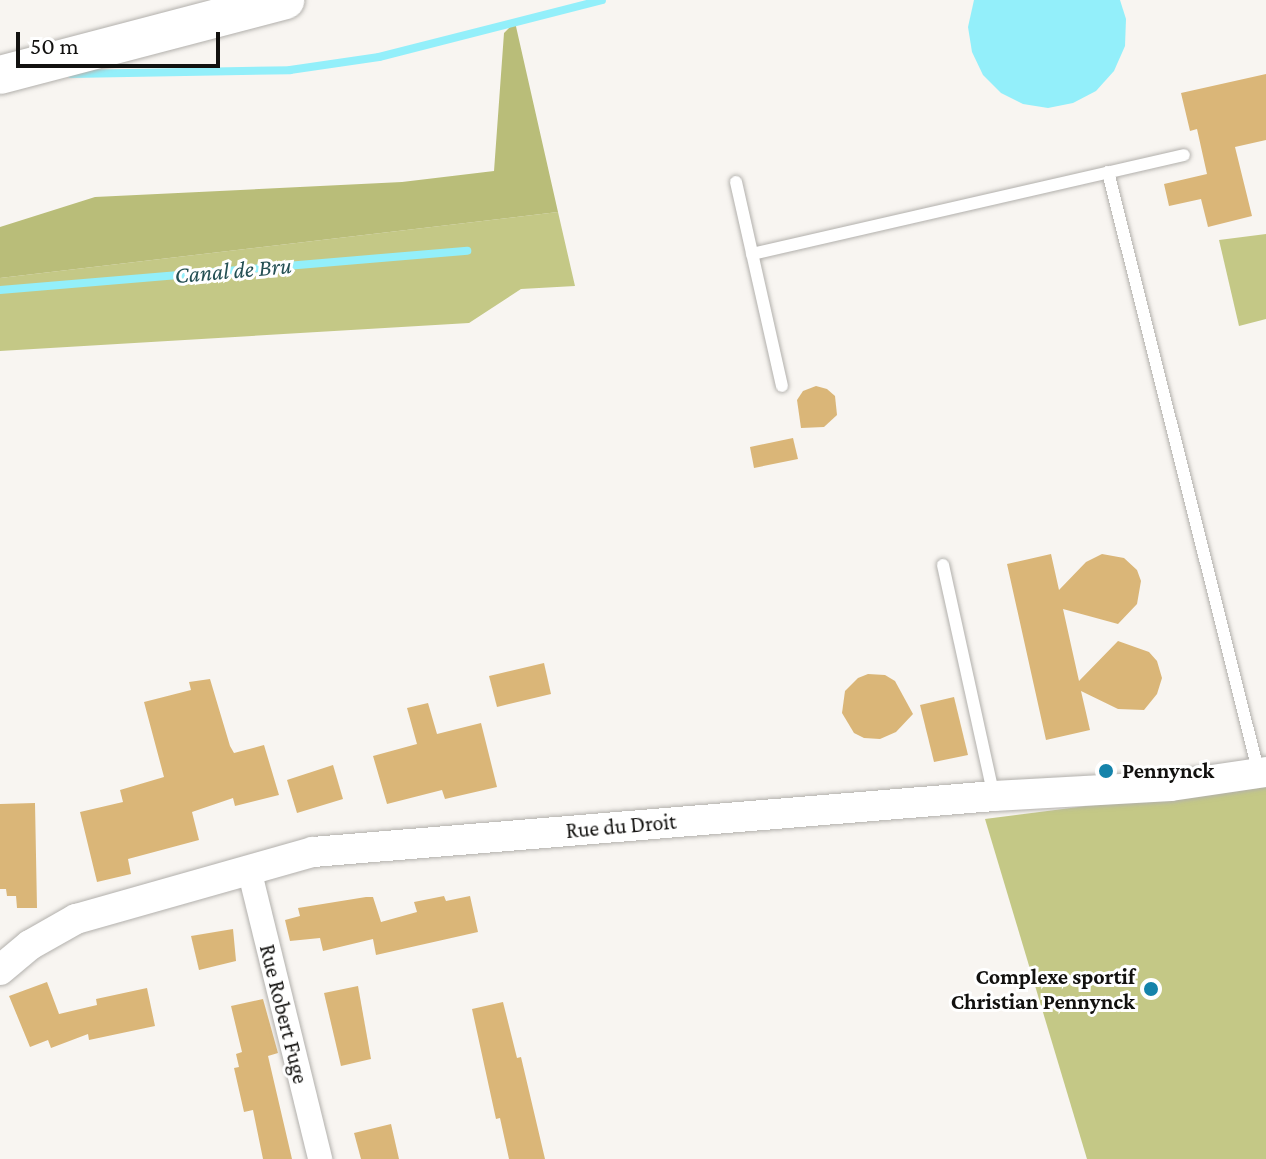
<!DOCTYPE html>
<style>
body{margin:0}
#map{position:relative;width:1266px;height:1159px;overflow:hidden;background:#f8f5f1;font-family:"Crimson Pro",serif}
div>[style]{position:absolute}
.green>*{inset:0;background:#c4c886}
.forest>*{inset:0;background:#b9bd79}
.water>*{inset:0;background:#93effa}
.stream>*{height:8px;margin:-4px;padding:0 4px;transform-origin:4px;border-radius:4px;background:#93effa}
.building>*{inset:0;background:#dab678}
.roads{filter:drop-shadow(0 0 2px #b2b0ac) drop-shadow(0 0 2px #b2b0ac)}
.service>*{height:12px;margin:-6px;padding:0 6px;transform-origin:6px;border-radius:6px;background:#fff}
.minor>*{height:24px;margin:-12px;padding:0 12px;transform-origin:12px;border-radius:12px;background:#fff}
.tertiary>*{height:30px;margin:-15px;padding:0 15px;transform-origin:15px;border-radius:15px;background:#fff}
.primary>*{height:38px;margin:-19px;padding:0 19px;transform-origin:19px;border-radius:19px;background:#fff}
.dots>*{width:22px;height:22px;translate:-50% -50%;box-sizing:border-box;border:4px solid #fff;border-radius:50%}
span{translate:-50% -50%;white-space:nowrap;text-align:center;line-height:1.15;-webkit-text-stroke:6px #fff;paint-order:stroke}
.poi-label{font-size:22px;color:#12110f;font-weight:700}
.left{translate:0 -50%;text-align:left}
.right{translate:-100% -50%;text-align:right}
.street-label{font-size:22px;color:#12110f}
.water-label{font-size:24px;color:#255054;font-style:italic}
.scale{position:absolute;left:16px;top:32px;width:204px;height:36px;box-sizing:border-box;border:4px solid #12110f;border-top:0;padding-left:10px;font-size:24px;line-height:28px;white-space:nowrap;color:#12110f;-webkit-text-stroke:6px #fff;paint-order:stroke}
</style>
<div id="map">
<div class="green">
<div style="clip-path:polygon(558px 212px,575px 286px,521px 289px,469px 323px,0 351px,0 278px)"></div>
<div style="clip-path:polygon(1266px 234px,1266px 319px,1239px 326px,1219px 240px)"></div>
<div style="clip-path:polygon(1266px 783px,1266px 1159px,1087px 1159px,985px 819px)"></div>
</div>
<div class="forest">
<div style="clip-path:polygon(515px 22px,558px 212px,0 278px,0 227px,95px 197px,402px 182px,494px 171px,504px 33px)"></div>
</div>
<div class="water">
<div style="clip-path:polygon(974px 0,1120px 0,1126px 19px,1125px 46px,1114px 71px,1096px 91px,1073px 103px,1048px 108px,1023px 104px,1001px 93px,983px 75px,972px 52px,968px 27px)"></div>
</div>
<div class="stream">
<div style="left:71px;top:74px;width:219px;rotate:-1deg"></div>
<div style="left:290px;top:70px;width:90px;rotate:-8.3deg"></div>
<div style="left:379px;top:57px;width:230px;rotate:-14.3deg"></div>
<div style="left:0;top:290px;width:469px;rotate:-4.8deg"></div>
</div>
<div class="building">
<div style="clip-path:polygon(1266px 74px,1266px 140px,1235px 147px,1252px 216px,1208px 227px,1201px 199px,1169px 206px,1164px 184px,1207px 174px,1197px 129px,1190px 131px,1181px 93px)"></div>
<div style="clip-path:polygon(816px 386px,827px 389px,835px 396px,837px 415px,824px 427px,801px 428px,797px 400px,803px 391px)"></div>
<div style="clip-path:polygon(793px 438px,798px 459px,754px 468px,750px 447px)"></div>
<div style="clip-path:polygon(1051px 554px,1059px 590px,1086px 562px,1102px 554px,1124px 558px,1137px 570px,1141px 581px,1137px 604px,1118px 624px,1063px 609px,1079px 681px,1118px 641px,1149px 652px,1157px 661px,1162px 678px,1157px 694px,1144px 710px,1118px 709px,1081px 691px,1090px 730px,1046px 740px,1007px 564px)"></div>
<div style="clip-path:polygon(544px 663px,551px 694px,497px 707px,489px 676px)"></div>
<div style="clip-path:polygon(868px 674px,885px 675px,895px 681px,913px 714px,896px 732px,880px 739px,864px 738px,854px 733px,842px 713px,845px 691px,858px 678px)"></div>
<div style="clip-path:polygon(210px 679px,230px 746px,234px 753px,264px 745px,279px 795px,235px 806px,233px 798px,192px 812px,199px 840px,128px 859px,131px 874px,97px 882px,80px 812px,123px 802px,120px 790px,164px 777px,144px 702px,191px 690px,189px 682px)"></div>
<div style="clip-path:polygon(954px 697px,968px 755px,934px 762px,920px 705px)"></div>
<div style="clip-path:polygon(428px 703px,437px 734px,481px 723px,497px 787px,445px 799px,442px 790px,387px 804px,373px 756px,417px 744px,407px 708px)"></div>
<div style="clip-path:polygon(333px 765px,343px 799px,297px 813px,287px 780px)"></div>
<div style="clip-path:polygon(35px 803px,37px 908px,17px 908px,16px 896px,7px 896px,6px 889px,0 889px,0 804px)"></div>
<div style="clip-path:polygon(444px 896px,446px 901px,470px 896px,478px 932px,376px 955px,373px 939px,323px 951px,320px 938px,290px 941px,285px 920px,300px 916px,298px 908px,366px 897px,373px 897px,381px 922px,417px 912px,414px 902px)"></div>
<div style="clip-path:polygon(233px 929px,236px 961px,199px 970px,191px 936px)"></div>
<div style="clip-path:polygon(47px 982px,59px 1014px,97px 1005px,96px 999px,147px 988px,155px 1026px,89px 1040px,88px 1034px,51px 1048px,48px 1040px,30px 1047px,9px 996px)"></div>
<div style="clip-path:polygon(358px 986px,371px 1059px,341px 1066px,324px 993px)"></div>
<div style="clip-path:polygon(263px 999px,278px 1053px,268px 1056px,292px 1159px,263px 1159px,253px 1110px,244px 1112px,234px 1068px,239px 1067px,236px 1054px,242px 1052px,231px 1006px)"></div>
<div style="clip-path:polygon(503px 1002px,517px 1058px,521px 1057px,545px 1159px,509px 1159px,500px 1118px,496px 1119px,472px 1009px)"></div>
<div style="clip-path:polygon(391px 1124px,399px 1159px,361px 1159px,354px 1133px)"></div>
</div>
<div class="roads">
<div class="service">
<div style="left:1108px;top:172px;width:621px;rotate:75.92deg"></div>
<div style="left:736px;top:182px;width:209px;rotate:77.3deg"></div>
<div style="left:752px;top:254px;width:443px;rotate:-12.9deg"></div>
<div style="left:943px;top:565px;width:237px;rotate:77.6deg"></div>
</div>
<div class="minor">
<div style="left:249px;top:869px;width:299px;rotate:76.2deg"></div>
</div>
<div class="tertiary">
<div style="left:0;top:970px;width:39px;rotate:-40deg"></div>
<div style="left:30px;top:945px;width:53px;rotate:-29.5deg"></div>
<div style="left:76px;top:919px;width:246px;rotate:-15.8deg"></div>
<div style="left:313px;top:852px;width:683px;rotate:-4.7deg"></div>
<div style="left:994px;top:796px;width:177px;rotate:-3.2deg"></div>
<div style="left:1171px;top:786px;width:96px;rotate:-8.4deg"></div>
</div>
<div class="primary">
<div style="left:0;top:75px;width:295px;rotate:-14.7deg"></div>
</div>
</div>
<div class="dots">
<div style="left:1106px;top:771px;background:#1583aa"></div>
<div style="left:1151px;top:989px;background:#1583aa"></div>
</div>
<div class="poi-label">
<span class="left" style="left:1122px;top:771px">Pennynck</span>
<span class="right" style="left:1135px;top:989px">Complexe sportif<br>Christian Pennynck</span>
</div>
<div class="street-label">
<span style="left:621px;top:826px;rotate:-5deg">Rue du Droit</span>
<span style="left:284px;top:1014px;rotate:76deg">Rue Robert Fuge</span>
</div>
<div class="water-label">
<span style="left:233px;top:270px;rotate:-5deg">Canal de Bru</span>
</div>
<div class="scale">50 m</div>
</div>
